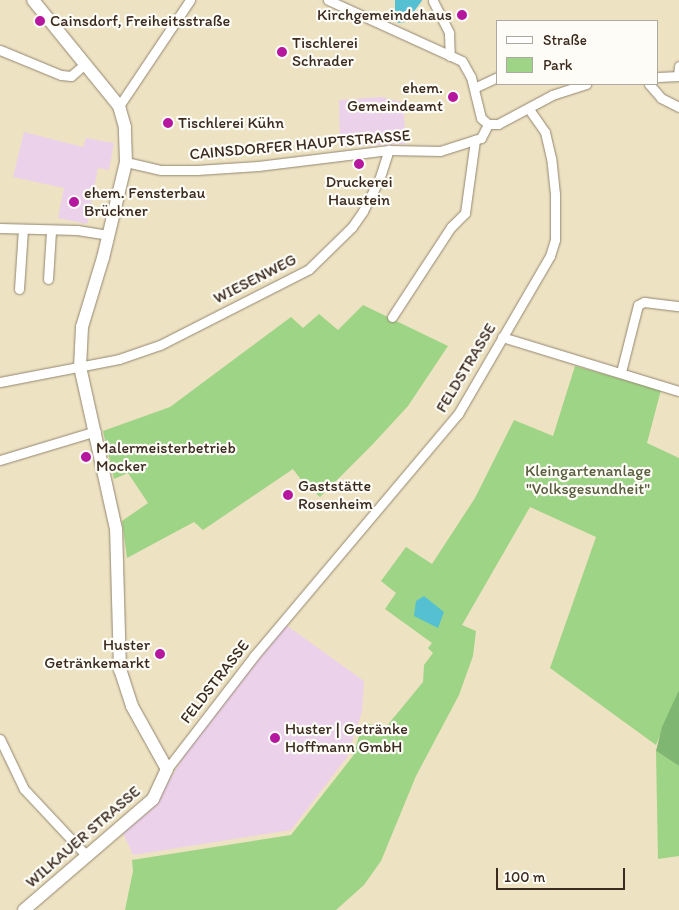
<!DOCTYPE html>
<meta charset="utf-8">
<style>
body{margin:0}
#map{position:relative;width:679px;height:910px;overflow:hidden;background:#ede2c2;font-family:Itim,sans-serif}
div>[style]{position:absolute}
.built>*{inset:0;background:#ecd1ea}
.green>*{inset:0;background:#9ed485}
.forest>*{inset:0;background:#7eb672}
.water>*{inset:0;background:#55c0d1}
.roads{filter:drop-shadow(0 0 1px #948670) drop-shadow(0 0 1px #948670)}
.street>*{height:9px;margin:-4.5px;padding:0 4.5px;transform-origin:4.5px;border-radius:4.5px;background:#fff}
.secondary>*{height:12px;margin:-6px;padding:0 6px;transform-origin:6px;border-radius:6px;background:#fff}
.dots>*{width:14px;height:14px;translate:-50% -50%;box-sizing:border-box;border:2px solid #fdfcf7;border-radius:50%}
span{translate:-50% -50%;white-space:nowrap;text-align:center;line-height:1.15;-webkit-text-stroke:4.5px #fdfcf7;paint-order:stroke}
.poi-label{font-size:16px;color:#3b2a1e}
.right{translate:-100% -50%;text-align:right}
.left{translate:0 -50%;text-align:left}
.street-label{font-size:16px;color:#3b2a1e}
.park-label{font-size:16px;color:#595d3d}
.legend{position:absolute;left:496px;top:20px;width:162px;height:65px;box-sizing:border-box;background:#fdfcf7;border:1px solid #afa8a0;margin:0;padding:6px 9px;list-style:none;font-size:15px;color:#3b2a1e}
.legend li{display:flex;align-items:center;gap:10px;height:25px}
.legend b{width:25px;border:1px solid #afa8a0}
.scale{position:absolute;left:496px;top:868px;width:129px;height:22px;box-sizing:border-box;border:2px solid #3b2a1e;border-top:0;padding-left:6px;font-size:15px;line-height:18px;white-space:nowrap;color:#3b2a1e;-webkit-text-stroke:4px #fdfcf7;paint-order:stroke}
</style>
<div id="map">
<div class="built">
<div style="clip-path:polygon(381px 97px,403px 102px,406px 144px,340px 147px,339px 100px)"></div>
<div style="clip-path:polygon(24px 132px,83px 147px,86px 138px,114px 143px,109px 170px,98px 168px,87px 224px,58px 218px,64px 188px,13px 177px)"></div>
<div style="clip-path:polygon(286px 625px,364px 681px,362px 712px,347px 757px,291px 830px,133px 855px,123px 833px,152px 809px,193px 741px)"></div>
</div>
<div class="green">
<div style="clip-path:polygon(363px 305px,448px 346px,408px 406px,373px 444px,320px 497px,302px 481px,293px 469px,203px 530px,194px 522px,127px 558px,122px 521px,148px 503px,128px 473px,114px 479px,103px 431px,170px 407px,291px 317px,303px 328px,319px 314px,338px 330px)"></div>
<div style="clip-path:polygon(575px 366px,661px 390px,647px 443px,679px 458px,679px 690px,656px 745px,550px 668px,596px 537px,530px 507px,462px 625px,476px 631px,473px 656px,459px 695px,416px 776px,381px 861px,364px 885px,336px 910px,125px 910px,133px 871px,132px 860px,291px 835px,353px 756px,363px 723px,386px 727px,423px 682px,424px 665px,433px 653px,428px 648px,432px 643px,385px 609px,396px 593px,381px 581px,406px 547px,432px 564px,475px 498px,514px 420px,553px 436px)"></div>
<div style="clip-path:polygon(656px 751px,679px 766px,679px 856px,658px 859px)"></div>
</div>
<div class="forest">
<div style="clip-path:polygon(679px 690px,679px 766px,656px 751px,662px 727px)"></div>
</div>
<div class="water">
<div style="clip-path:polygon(395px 0,422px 0,421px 2px,406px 22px,398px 23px,395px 19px)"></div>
<div style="clip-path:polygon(424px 596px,444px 612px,438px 628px,414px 616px,416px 601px)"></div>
</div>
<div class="roads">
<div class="street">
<div style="left:328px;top:0;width:147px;rotate:24.5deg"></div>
<div style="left:462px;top:61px;width:18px;rotate:61deg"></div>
<div style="left:471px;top:77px;width:42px;rotate:76.3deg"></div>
<div style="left:481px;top:118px;width:9px;rotate:41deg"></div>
<div style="left:433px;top:1px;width:36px;rotate:63deg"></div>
<div style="left:449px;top:33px;width:23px;rotate:88deg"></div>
<div style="left:0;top:50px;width:66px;rotate:22.3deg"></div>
<div style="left:61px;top:75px;width:10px;rotate:6deg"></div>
<div style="left:71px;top:76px;width:18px;rotate:-41deg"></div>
<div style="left:678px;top:76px;width:10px;rotate:-84deg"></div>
<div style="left:658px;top:77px;width:21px;rotate:-3deg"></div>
<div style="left:649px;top:84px;width:18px;rotate:49deg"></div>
<div style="left:661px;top:98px;width:20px;rotate:27deg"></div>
<div style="left:474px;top:88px;width:26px;rotate:-25deg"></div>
<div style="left:119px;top:106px;width:128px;rotate:-56.2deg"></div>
<div style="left:488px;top:124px;width:10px"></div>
<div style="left:498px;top:124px;width:61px;rotate:-28.2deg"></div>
<div style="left:552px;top:95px;width:36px;rotate:-18deg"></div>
<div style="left:126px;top:162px;width:36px;rotate:13deg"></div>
<div style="left:161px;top:170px;width:36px"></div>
<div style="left:197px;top:170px;width:61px;rotate:-3.8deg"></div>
<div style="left:258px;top:166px;width:132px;rotate:-7deg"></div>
<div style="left:389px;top:150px;width:51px;rotate:1.1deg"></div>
<div style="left:440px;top:151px;width:43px;rotate:-17.6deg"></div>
<div style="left:481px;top:138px;width:16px;rotate:-63deg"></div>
<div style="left:0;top:228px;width:77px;rotate:1.5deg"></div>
<div style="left:77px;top:230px;width:31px;rotate:9deg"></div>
<div style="left:48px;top:279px;width:48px;rotate:-86.4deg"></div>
<div style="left:19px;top:289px;width:60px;rotate:-86.2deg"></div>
<div style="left:392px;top:317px;width:108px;rotate:-56.8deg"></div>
<div style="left:451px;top:227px;width:20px;rotate:-45deg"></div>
<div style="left:465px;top:213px;width:74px;rotate:-82.2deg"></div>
<div style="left:502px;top:337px;width:185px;rotate:17deg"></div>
<div style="left:621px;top:372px;width:69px;rotate:-75.8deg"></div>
<div style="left:638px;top:305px;width:7px;rotate:-27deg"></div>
<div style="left:644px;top:302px;width:35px;rotate:7deg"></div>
<div style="left:0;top:382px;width:121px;rotate:-10.9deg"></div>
<div style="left:119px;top:359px;width:43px;rotate:-18.9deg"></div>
<div style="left:160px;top:345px;width:167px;rotate:-27deg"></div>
<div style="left:309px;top:269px;width:60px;rotate:-44.3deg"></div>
<div style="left:352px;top:227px;width:19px;rotate:-55deg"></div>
<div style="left:363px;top:211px;width:35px;rotate:-63deg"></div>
<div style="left:379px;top:180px;width:32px;rotate:-72deg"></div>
<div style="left:0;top:460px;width:100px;rotate:-16.8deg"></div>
<div style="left:0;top:739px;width:55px;rotate:64.4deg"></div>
<div style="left:24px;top:789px;width:91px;rotate:46.8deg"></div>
<div style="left:167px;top:769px;width:143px;rotate:-52.4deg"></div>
<div style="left:254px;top:656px;width:317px;rotate:-49.9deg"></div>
<div style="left:458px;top:414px;width:183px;rotate:-59.8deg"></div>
<div style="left:550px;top:256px;width:17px;rotate:-73deg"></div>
<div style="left:555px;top:240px;width:46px;rotate:-90deg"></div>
<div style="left:555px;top:194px;width:36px;rotate:-96deg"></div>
<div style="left:551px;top:158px;width:27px;rotate:-103deg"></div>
<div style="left:545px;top:132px;width:28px;rotate:-125deg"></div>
</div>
<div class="secondary">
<div style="left:24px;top:910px;width:170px;rotate:-40.7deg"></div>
<div style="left:153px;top:799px;width:33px;rotate:-65deg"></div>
<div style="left:167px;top:769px;width:72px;rotate:-119.1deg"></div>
<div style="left:132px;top:706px;width:38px;rotate:-108deg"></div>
<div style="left:120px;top:670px;width:141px;rotate:-91.6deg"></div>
<div style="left:116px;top:529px;width:166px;rotate:-102.5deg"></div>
<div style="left:80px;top:367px;width:40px;rotate:-87.1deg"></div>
<div style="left:82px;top:327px;width:72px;rotate:-73.1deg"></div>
<div style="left:103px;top:258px;width:99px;rotate:-76.5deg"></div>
<div style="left:126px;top:162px;width:35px;rotate:-92deg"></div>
<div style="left:125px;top:127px;width:22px;rotate:-106deg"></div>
<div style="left:119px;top:106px;width:136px;rotate:-129.1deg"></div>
</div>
</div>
<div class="dots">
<div style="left:462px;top:15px;background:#b5179e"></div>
<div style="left:40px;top:21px;background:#b5179e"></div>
<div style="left:282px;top:52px;background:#b5179e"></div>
<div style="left:453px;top:97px;background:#b5179e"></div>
<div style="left:168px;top:123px;background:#b5179e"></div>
<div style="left:359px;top:164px;background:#b5179e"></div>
<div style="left:74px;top:202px;background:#b5179e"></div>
<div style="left:86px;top:457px;background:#b5179e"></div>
<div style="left:288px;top:495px;background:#b5179e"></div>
<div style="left:160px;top:654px;background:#b5179e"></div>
<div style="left:275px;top:738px;background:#b5179e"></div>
</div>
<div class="poi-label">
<span class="right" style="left:452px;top:15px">Kirchgemeindehaus</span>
<span class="left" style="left:50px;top:21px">Cainsdorf, Freiheitsstraße</span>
<span class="left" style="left:292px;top:52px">Tischlerei<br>Schrader</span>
<span class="right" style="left:443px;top:97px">ehem.<br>Gemeindeamt</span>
<span class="left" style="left:178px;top:123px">Tischlerei Kühn</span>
<span style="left:359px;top:191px">Druckerei<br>Haustein</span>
<span class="left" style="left:84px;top:202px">ehem. Fensterbau<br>Brückner</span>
<span class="left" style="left:96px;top:457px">Malermeisterbetrieb<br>Mocker</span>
<span class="left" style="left:298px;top:495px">Gaststätte<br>Rosenheim</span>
<span class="right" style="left:150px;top:654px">Huster<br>Getränkemarkt</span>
<span class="left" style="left:285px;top:738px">Huster | Getränke<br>Hoffmann GmbH</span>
</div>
<div class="street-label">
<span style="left:300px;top:145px;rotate:-5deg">CAINSDORFER HAUPTSTRASSE</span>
<span style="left:255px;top:279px;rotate:-27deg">WIESENWEG</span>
<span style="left:466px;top:368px;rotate:-59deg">FELDSTRASSE</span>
<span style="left:215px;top:682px;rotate:-52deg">FELDSTRASSE</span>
<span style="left:83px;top:837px;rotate:-41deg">WILKAUER STRASSE</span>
</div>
<div class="park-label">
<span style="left:588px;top:480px">Kleingartenanlage<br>"Volksgesundheit"</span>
</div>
<ul class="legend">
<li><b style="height:6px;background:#fff"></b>Straße</li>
<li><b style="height:14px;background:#9ed485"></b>Park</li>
</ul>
<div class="scale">100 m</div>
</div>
